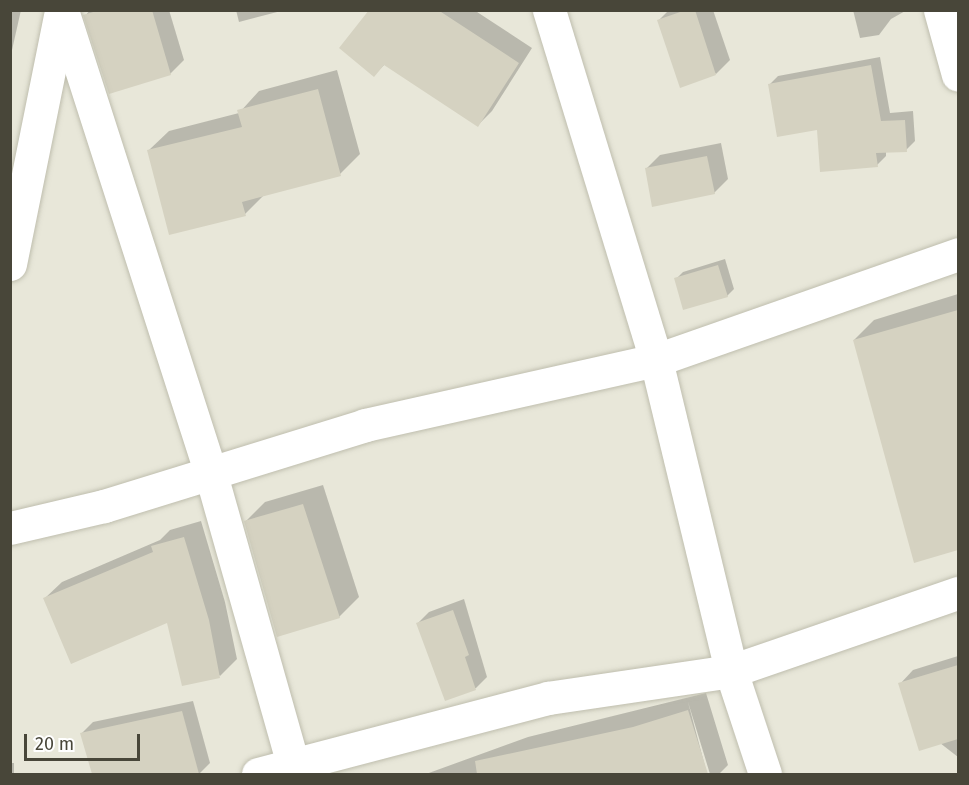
<!DOCTYPE html>
<style>
body{margin:0}
#map{position:relative;width:969px;height:785px;overflow:hidden;background:#f4f4eb;font-family:"Fira Sans",sans-serif}
div>[style]{position:absolute}
.residential>*{inset:0;background:#e8e7d9}
.shadow>*{inset:0;background:#0003}
.building>*{inset:0;background:#d5d2c1}
.roads{filter:drop-shadow(0 0 2px #bfbeae) drop-shadow(0 0 2px #bfbeae)}
.minor>*{height:33px;margin:-16.5px;padding:0 16.5px;transform-origin:16.5px;border-radius:16.5px;background:#fff}
span{translate:-50% -50%;white-space:nowrap;text-align:center;line-height:1.15;-webkit-text-stroke:6px #fff;paint-order:stroke}
.frame{position:absolute;inset:0;border:12px solid #484639;pointer-events:none}
.scale{position:absolute;left:24px;top:734px;width:116px;height:27px;box-sizing:border-box;border:3px solid #484639;border-top:0;padding-left:8px;font-size:18px;line-height:21px;white-space:nowrap;color:#484639;-webkit-text-stroke:4px #fff;paint-order:stroke}
</style>
<div id="map">
<div class="residential">
<div style="clip-path:polygon(11px 11px,958px 11px,958px 774px,11px 774px)"></div>
</div>
<div class="shadow">
<div style="clip-path:polygon(10px 10px,21px 10px,10px 59px)"></div>
<div style="clip-path:polygon(90px 10px,169px 10px,184px 60px,170px 74px,85px 16px)"></div>
<div style="clip-path:polygon(236px 10px,285px 10px,239px 22px)"></div>
<div style="clip-path:polygon(371px 10px,474px 10px,532px 48px,492px 111px,478px 125px,385px 64px,374px 75px)"></div>
<div style="clip-path:polygon(669px 10px,713px 10px,730px 60px,716px 74px,658px 21px)"></div>
<div style="clip-path:polygon(853px 10px,907px 10px,891px 19px,879px 35px,860px 38px)"></div>
<div style="clip-path:polygon(880px 57px,890px 113px,913px 111px,915px 141px,906px 150px,886px 151px,886px 156px,877px 165px,818px 129px,769px 85px,778px 76px)"></div>
<div style="clip-path:polygon(337px 70px,360px 154px,340px 174px,265px 194px,245px 214px,149px 150px,169px 131px,239px 113px,259px 91px)"></div>
<div style="clip-path:polygon(721px 143px,728px 179px,714px 193px,646px 169px,660px 155px)"></div>
<div style="clip-path:polygon(725px 259px,734px 289px,727px 296px,676px 279px,683px 272px)"></div>
<div style="clip-path:polygon(958px 294px,958px 549px,916px 561px,854px 340px,874px 320px)"></div>
<div style="clip-path:polygon(323px 485px,359px 597px,339px 617px,245px 522px,265px 502px)"></div>
<div style="clip-path:polygon(201px 521px,225px 602px,237px 659px,220px 676px,168px 621px,44px 599px,62px 582px,160px 540px,170px 530px)"></div>
<div style="clip-path:polygon(464px 599px,487px 677px,476px 688px,446px 699px,418px 623px,429px 612px)"></div>
<div style="clip-path:polygon(958px 656px,958px 757px,940px 743px,900px 684px,913px 670px)"></div>
<div style="clip-path:polygon(evenodd,706px 693px,728px 765px,719px 774px,426px 774px,528px 737px,706px 693px,688px 702px,710px 774px,707px 774px,688px 702px)"></div>
<div style="clip-path:polygon(193px 701px,210px 763px,199px 774px,93px 774px,82px 733px,93px 722px)"></div>
<div style="clip-path:polygon(10px 763px,14px 763px,14px 774px,10px 774px)"></div>
</div>
<div class="building">
<div style="clip-path:polygon(100px 10px,152px 10px,171px 75px,109px 94px,83px 15px)"></div>
<div style="clip-path:polygon(369px 10px,438px 10px,519px 63px,478px 127px,384px 65px,374px 77px,339px 48px)"></div>
<div style="clip-path:polygon(686px 10px,695px 10px,716px 75px,680px 88px,657px 20px)"></div>
<div style="clip-path:polygon(871px 65px,881px 121px,905px 120px,907px 152px,876px 153px,878px 167px,820px 172px,817px 130px,777px 137px,768px 84px)"></div>
<div style="clip-path:polygon(318px 89px,341px 176px,242px 202px,246px 216px,169px 235px,147px 150px,242px 127px,237px 110px)"></div>
<div style="clip-path:polygon(707px 156px,715px 194px,652px 207px,645px 168px)"></div>
<div style="clip-path:polygon(718px 265px,728px 297px,683px 310px,674px 278px)"></div>
<div style="clip-path:polygon(958px 310px,958px 550px,914px 563px,853px 340px)"></div>
<div style="clip-path:polygon(303px 504px,340px 618px,277px 637px,244px 521px)"></div>
<div style="clip-path:polygon(184px 537px,209px 620px,220px 678px,182px 686px,167px 623px,71px 664px,43px 598px,153px 552px,151px 546px)"></div>
<div style="clip-path:polygon(453px 610px,469px 655px,465px 657px,476px 690px,445px 701px,416px 623px)"></div>
<div style="clip-path:polygon(958px 665px,958px 739px,919px 751px,898px 683px)"></div>
<div style="clip-path:polygon(688px 710px,708px 774px,477px 774px,475px 761px,633px 727px)"></div>
<div style="clip-path:polygon(182px 711px,199px 774px,92px 774px,80px 733px)"></div>
</div>
<div class="roads">
<div class="minor">
<div style="left:62px;top:10px;width:484px;rotate:72.2deg"></div>
<div style="left:210px;top:471px;width:315px;rotate:74.2deg"></div>
<div style="left:549px;top:10px;width:366px;rotate:73deg"></div>
<div style="left:656px;top:360px;width:320px;rotate:76.4deg"></div>
<div style="left:731px;top:671px;width:108px;rotate:71.7deg"></div>
<div style="left:940px;top:10px;width:67px;rotate:74.5deg"></div>
<div style="left:10px;top:264px;width:259px;rotate:-78.6deg"></div>
<div style="left:10px;top:528px;width:97px;rotate:-13.2deg"></div>
<div style="left:104px;top:506px;width:273px;rotate:-17.2deg"></div>
<div style="left:365px;top:425px;width:298px;rotate:-12.6deg"></div>
<div style="left:656px;top:360px;width:320px;rotate:-19.3deg"></div>
<div style="left:258px;top:774px;width:300px;rotate:-14.7deg"></div>
<div style="left:548px;top:698px;width:185px;rotate:-8.4deg"></div>
<div style="left:731px;top:671px;width:240px;rotate:-19deg"></div>
</div>
</div>
<div class="frame"></div>
<div class="scale">20 m</div>
</div>
